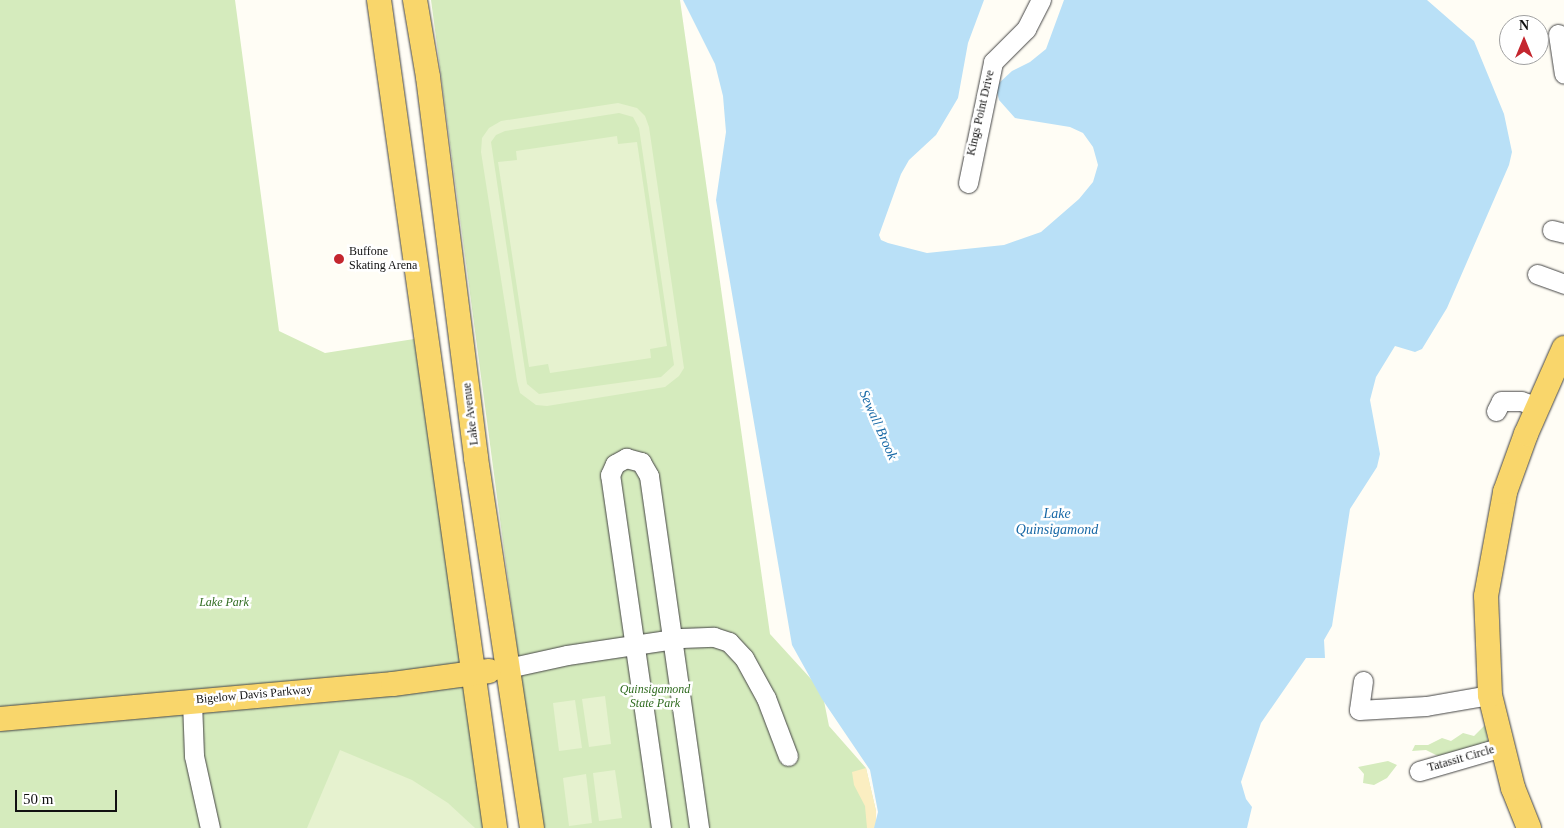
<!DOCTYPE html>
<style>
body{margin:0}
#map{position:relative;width:1564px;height:828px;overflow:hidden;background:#fffdf5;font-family:Georgia,serif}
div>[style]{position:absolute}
.green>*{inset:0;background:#d5ebbd}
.sand>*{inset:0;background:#fbeec1}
.pitch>*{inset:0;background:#e6f2cf}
.water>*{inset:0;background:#b9e0f7}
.roads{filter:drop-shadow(0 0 1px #444) drop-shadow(0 0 1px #444)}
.minor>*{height:19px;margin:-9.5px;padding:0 9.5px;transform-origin:9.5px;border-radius:9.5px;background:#fff}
.major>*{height:24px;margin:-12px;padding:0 12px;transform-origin:12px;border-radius:12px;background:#f9d66b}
.dots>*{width:14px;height:14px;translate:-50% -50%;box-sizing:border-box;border:2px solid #fff;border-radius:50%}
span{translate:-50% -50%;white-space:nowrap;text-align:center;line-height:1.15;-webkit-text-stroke:5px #fff;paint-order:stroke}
.street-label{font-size:12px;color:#111}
.poi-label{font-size:12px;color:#111}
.left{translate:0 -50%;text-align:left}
.park-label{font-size:12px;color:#2f6b1f;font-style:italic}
.water-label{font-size:14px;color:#1768a6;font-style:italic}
.north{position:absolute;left:1499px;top:15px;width:50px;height:50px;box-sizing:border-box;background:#fff;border:1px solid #a0a0a0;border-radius:50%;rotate:0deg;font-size:14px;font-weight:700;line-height:20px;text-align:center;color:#111}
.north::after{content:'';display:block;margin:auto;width:18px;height:22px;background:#c4262e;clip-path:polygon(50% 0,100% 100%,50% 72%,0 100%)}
.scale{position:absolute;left:15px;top:790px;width:102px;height:22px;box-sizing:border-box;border:2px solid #111;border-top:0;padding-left:6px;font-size:15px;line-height:18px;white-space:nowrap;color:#111;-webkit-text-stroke:4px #fff;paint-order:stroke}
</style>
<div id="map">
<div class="green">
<div style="clip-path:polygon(0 0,235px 0,279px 331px,325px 353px,414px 339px,484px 828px,0 828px)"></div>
<div style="clip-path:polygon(431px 0,680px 0,770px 634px,822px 691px,829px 726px,866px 768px,876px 811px,876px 828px,541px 828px)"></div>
<div style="clip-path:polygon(1485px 725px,1488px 742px,1438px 756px,1426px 750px,1412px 751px,1415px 745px,1428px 745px,1442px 738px,1451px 741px,1463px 733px,1474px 736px)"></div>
<div style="clip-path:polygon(1388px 761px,1397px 765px,1387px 778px,1374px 785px,1363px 783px,1364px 774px,1358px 767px)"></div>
</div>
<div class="sand">
<div style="clip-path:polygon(866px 768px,876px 811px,876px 828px,867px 828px,865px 806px,854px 785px,852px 772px)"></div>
</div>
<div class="pitch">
<div style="clip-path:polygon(evenodd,618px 103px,637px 108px,645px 116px,649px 127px,684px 368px,679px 376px,665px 387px,547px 406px,536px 405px,520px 393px,517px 381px,481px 152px,482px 138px,489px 128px,501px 121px,618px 103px,619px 113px,633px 117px,639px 128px,674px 365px,661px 377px,539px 394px,527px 384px,491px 142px,496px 135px,505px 131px,619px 113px)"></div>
<div style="clip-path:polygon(617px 136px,618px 144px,637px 142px,667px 346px,650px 349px,651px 358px,550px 373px,548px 364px,529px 367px,498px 162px,517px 160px,516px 151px)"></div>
<div style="clip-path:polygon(605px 696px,611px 744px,589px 747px,582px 699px)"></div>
<div style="clip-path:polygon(575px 700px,582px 748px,559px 751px,553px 703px)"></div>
<div style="clip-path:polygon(340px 750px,412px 780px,448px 803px,475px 828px,307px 828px)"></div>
<div style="clip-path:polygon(615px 770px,622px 818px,599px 821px,593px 773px)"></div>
<div style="clip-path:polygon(586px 774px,592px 823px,569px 826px,563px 778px)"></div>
</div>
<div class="water">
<div style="clip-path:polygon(683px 0,984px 0,968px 43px,958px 98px,936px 135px,909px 160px,901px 174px,879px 235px,881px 240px,888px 243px,927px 253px,1004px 245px,1041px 232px,1079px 199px,1093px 182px,1098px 165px,1093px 147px,1083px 133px,1070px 127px,1015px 118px,999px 100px,997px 92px,999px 83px,1012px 71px,1030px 62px,1046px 49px,1064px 0,1427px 0,1474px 41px,1504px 114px,1512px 152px,1509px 165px,1447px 308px,1422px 349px,1415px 352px,1395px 346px,1376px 377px,1370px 400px,1380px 454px,1377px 467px,1350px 509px,1332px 626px,1324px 640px,1325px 658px,1306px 658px,1261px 723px,1241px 782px,1246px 799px,1252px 807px,1247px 828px,874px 828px,878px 812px,870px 770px,822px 699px,792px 645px,716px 200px,726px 132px,723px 96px,715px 64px)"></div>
</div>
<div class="roads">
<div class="minor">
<div style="left:1558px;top:34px;width:40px;rotate:81.5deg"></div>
<div style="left:968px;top:183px;width:124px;rotate:-78.3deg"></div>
<div style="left:993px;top:62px;width:47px;rotate:-45deg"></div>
<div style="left:1026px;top:29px;width:33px;rotate:-63deg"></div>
<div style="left:1552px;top:230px;width:12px;rotate:14deg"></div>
<div style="left:1537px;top:274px;width:29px;rotate:20deg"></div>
<div style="left:1496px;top:411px;width:11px;rotate:-63deg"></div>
<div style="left:1501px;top:401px;width:20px"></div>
<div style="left:1521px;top:401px;width:18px;rotate:19deg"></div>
<div style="left:508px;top:668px;width:60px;rotate:-12.4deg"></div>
<div style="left:567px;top:655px;width:115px;rotate:-8.5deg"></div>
<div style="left:681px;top:638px;width:33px;rotate:-2deg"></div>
<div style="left:714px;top:637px;width:16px;rotate:18deg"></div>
<div style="left:729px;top:642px;width:22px;rotate:47deg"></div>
<div style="left:744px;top:658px;width:46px;rotate:61.2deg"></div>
<div style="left:766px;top:698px;width:62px;rotate:69.2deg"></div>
<div style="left:1363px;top:681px;width:29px;rotate:98deg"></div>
<div style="left:1359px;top:710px;width:67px;rotate:-3.4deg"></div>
<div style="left:1426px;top:706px;width:65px;rotate:-9.8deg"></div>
<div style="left:192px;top:701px;width:55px;rotate:87.9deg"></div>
<div style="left:194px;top:756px;width:74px;rotate:77.5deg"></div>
<div style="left:1419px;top:771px;width:86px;rotate:-16.1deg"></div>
<div style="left:661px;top:828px;width:357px;rotate:-98.2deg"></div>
<div style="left:610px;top:475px;width:12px;rotate:-66deg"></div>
<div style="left:615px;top:464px;width:13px;rotate:-29deg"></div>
<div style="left:626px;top:458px;width:16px;rotate:15deg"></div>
<div style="left:641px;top:462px;width:16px;rotate:60deg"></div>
<div style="left:649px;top:476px;width:356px;rotate:81.9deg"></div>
</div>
<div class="major">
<div style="left:379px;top:0;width:836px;rotate:82.02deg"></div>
<div style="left:415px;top:0;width:78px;rotate:80.4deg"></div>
<div style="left:428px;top:77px;width:384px;rotate:82.8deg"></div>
<div style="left:476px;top:458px;width:374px;rotate:81.4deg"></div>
<div style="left:0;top:719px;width:395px;rotate:-5.1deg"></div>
<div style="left:393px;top:684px;width:97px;rotate:-7.7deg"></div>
<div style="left:1529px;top:828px;width:43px;rotate:-111.8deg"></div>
<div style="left:1513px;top:788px;width:96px;rotate:-103.9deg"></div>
<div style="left:1490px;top:695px;width:99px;rotate:-92.3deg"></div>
<div style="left:1486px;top:596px;width:106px;rotate:-79.6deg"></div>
<div style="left:1505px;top:492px;width:62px;rotate:-70.1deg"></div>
<div style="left:1526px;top:434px;width:94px;rotate:-66.2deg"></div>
</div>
</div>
<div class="dots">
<div style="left:339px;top:259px;background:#c4262e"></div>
</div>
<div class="street-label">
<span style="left:981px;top:113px;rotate:-77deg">Kings Point Drive</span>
<span style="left:471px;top:414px;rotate:-97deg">Lake Avenue</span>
<span style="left:254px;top:695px;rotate:-5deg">Bigelow Davis Parkway</span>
<span style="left:1461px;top:759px;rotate:-16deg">Tatassit Circle</span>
</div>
<div class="poi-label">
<span class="left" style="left:349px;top:259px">Buffone<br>Skating Arena</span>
</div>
<div class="park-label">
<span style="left:224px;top:603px">Lake Park</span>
<span style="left:655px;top:697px">Quinsigamond<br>State Park</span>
</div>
<div class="water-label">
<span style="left:878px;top:425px;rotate:66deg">Sewall Brook</span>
<span style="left:1057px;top:522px">Lake<br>Quinsigamond</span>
</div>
<div class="north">N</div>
<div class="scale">50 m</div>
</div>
